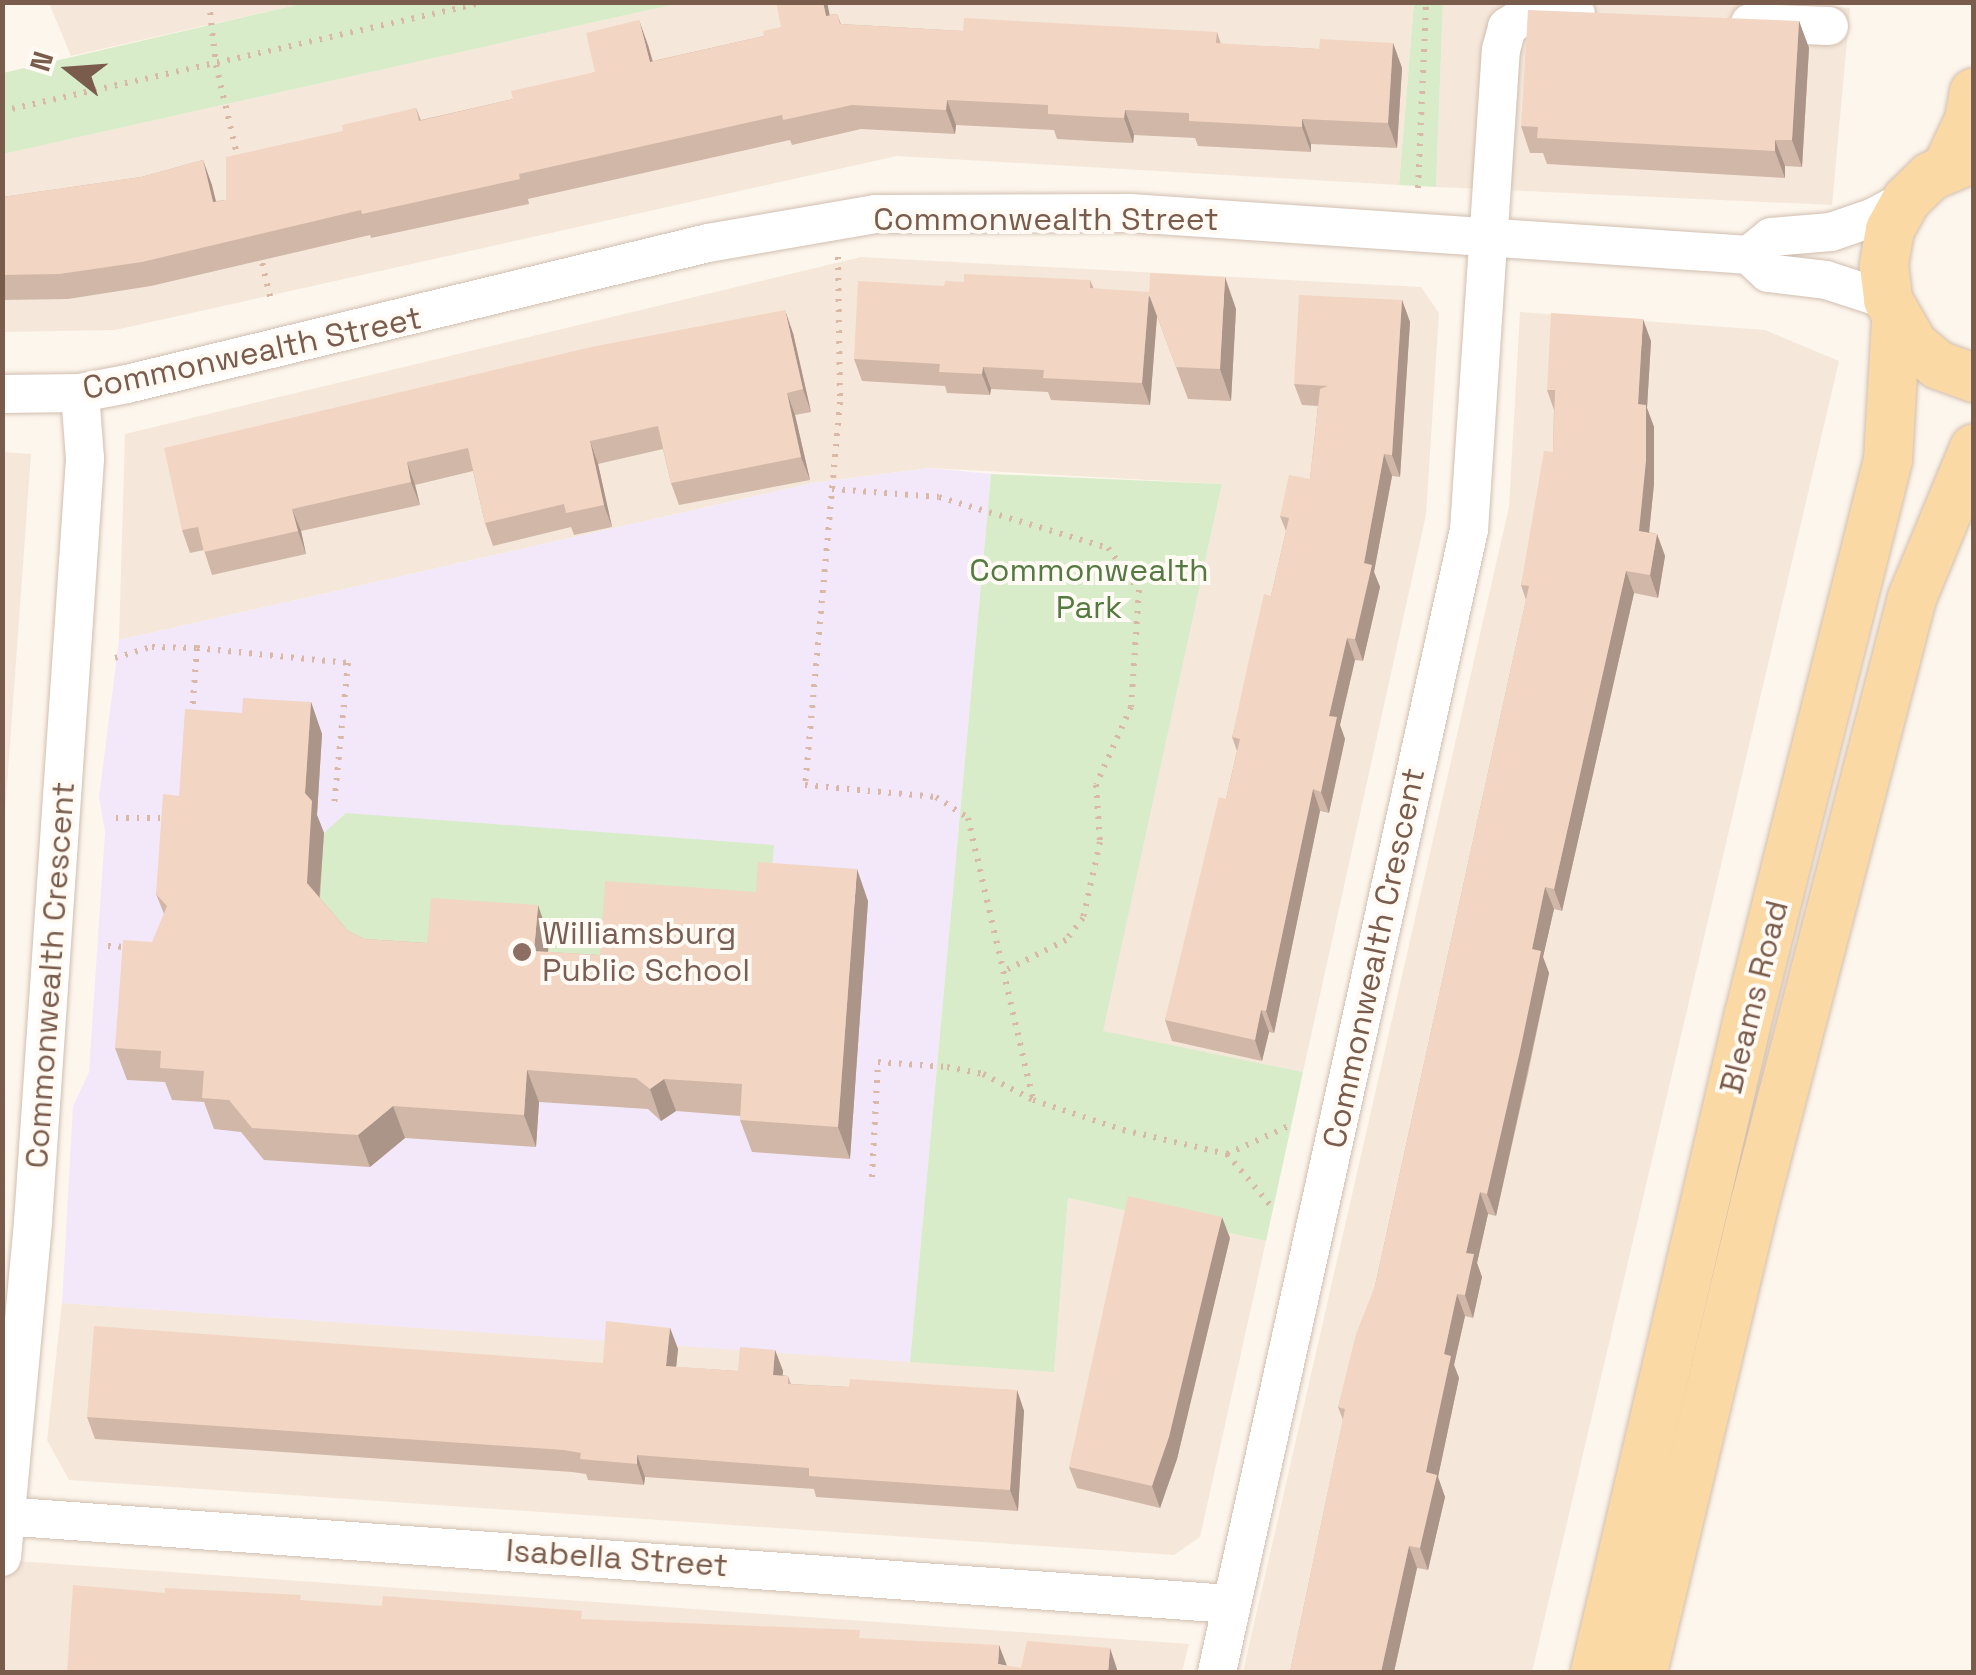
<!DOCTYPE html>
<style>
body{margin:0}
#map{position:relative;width:1976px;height:1675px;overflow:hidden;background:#fdf6ec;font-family:"Space Grotesk",sans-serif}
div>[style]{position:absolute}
.residential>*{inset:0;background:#f5e8da}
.education>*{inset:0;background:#f3e8fa}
.green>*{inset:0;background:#d8ecc9}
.path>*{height:6px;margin-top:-3px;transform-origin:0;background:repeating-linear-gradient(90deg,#d9b8a5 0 2.5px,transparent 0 10.5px)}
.roads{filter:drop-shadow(0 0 2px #d1beb0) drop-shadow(0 0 2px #d1beb0)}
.minor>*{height:38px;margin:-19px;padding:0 19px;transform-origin:19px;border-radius:19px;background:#fff}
.major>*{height:48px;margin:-24px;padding:0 24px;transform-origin:24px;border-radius:24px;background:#fbd9a5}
.wall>*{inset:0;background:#d1b7a8}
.shaded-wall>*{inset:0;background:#aa9588}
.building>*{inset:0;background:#f3d5c3}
.dots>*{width:28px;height:28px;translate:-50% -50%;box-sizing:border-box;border:5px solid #fffaf3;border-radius:50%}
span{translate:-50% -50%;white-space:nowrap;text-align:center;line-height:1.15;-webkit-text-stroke:8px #fffaf3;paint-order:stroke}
.street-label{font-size:32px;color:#7a5c4d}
.park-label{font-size:32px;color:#537a41}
.education-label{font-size:32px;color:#785e54}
.left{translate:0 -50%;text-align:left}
.frame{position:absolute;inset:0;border:5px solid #7a5c4d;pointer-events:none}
.north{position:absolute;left:20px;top:20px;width:100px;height:100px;-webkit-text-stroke:8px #fffaf3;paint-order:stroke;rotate:287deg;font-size:28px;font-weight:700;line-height:40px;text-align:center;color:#7a5c4d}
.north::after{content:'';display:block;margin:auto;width:35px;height:45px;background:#7a5c4d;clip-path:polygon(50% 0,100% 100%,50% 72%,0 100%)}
</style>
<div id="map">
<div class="residential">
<div style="clip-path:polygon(1734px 2px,1850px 8px,1832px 205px,1436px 187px,1443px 3px)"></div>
<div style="clip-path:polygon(49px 3px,305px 3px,71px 56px)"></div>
<div style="clip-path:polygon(680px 3px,1414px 3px,1399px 185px,897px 156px,115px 330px,3px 332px,2px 154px)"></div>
<div style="clip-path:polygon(861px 257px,1421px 287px,1439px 313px,1426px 515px,1303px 1072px,1102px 1032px,1222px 484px,930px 468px,813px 483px,119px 640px,125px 434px)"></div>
<div style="clip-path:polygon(1520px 312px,1765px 330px,1839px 361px,1532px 1672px,1243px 1672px,1509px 507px)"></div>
<div style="clip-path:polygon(3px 452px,31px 454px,3px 841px,2px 452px)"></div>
<div style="clip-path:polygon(1068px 1198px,1266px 1241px,1200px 1537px,1174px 1555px,69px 1480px,47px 1440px,62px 1303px,1054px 1371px)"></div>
<div style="clip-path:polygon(2px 1560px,1189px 1644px,1182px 1672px,3px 1672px)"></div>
</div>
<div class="education">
<div style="clip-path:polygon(930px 468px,991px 474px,910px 1362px,62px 1303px,73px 1106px,89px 1072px,105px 832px,99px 797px,119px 640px,813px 483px)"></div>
</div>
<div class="green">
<div style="clip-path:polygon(305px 3px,305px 2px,680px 3px,3px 154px,3px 73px)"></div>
<div style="clip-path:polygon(1414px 3px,1443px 3px,1436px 187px,1399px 185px)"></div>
<div style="clip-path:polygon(991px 474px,1222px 484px,1103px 1031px,1303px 1072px,1266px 1241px,1068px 1198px,1054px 1372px,910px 1362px)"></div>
<div style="clip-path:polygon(346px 813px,774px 845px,768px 924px,612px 987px,546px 983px,549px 937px,439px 975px,366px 970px,298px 875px,324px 833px)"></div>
</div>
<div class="path">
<div style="left:209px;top:2px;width:63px;rotate:83.7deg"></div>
<div style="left:216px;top:65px;width:101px;rotate:76.8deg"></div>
<div style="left:2px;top:111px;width:494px;rotate:-12.7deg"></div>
<div style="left:1418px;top:188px;width:186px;rotate:-87.5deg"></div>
<div style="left:260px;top:253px;width:49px;rotate:77.1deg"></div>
<div style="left:838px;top:257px;width:145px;rotate:89.2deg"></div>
<div style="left:840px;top:402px;width:385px;rotate:95.2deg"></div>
<div style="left:805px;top:785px;width:132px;rotate:5.2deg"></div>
<div style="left:936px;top:797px;width:38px;rotate:33deg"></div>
<div style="left:968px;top:818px;width:289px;rotate:77deg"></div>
<div style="left:832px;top:489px;width:107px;rotate:4.3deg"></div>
<div style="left:939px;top:497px;width:177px;rotate:16.8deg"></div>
<div style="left:1108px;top:548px;width:52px;rotate:53.6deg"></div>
<div style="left:1139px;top:590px;width:117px;rotate:93.9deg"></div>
<div style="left:1131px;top:707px;width:85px;rotate:114.2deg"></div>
<div style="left:1096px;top:785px;width:57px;rotate:86deg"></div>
<div style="left:1100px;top:842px;width:78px;rotate:102.6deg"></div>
<div style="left:1083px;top:918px;width:28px;rotate:128deg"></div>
<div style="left:1066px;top:940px;width:69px;rotate:153.4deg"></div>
<div style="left:115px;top:658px;width:39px;rotate:-17deg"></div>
<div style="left:152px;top:647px;width:45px;rotate:1.3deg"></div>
<div style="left:197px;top:648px;width:152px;rotate:5.7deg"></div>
<div style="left:348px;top:663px;width:143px;rotate:95.6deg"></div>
<div style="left:192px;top:714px;width:66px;rotate:-85.7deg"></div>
<div style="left:116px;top:818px;width:49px"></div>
<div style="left:108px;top:946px;width:18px;rotate:3deg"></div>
<div style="left:1227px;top:1154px;width:70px;rotate:-24.4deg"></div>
<div style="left:872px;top:1177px;width:115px;rotate:-87deg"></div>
<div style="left:878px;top:1062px;width:69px;rotate:4.1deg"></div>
<div style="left:947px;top:1067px;width:37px;rotate:11deg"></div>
<div style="left:983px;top:1074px;width:56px;rotate:27.5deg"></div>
<div style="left:1033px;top:1100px;width:95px;rotate:18.4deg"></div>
<div style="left:1123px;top:1130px;width:107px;rotate:13deg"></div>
<div style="left:1227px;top:1154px;width:70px;rotate:49.7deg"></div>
</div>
<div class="roads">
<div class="minor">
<div style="left:1750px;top:23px;width:79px;rotate:2.2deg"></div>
<div style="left:1749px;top:255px;width:28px;rotate:-39deg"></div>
<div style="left:1771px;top:237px;width:60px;rotate:-4.8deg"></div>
<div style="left:1831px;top:232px;width:43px;rotate:-18.9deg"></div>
<div style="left:1872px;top:218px;width:40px;rotate:-28deg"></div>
<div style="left:2px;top:394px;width:78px;rotate:-0.7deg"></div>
<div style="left:80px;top:393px;width:48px;rotate:-10.8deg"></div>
<div style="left:127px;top:384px;width:598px;rotate:-13.64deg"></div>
<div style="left:708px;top:243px;width:170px;rotate:-9.8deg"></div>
<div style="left:876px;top:214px;width:254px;rotate:-0.2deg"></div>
<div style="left:1130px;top:213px;width:620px;rotate:3.88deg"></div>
<div style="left:1749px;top:255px;width:26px;rotate:43deg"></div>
<div style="left:1768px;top:273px;width:58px;rotate:6.9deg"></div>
<div style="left:1826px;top:280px;width:65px;rotate:17.9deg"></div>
<div style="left:2px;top:1516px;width:1232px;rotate:4.1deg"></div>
<div style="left:2px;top:1557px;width:336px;rotate:-84.7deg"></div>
<div style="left:33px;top:1222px;width:765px;rotate:-86.1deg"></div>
<div style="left:85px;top:459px;width:66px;rotate:-94.3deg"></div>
<div style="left:1217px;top:1672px;width:1169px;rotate:-77.56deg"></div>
<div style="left:1469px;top:530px;width:481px;rotate:-86.2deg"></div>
<div style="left:1501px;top:50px;width:24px;rotate:-75deg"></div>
<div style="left:1507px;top:27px;width:20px;rotate:-33deg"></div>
<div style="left:1524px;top:16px;width:52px;rotate:-2.2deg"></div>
</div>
<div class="major">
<div style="left:1974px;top:158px;width:47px;rotate:157.3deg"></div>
<div style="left:1931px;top:176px;width:33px;rotate:136deg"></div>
<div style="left:1907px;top:199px;width:35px;rotate:119deg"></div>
<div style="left:1890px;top:230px;width:36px;rotate:100deg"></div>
<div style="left:1884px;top:265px;width:35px;rotate:83deg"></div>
<div style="left:1888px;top:300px;width:52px;rotate:60deg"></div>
<div style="left:1914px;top:345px;width:31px;rotate:40deg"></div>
<div style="left:1938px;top:365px;width:38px;rotate:20deg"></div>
<div style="left:1947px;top:167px;width:52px;rotate:-64.9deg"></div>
<div style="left:1969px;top:120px;width:28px;rotate:-80deg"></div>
<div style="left:1595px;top:1672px;width:676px;rotate:-76.83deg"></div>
<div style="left:1749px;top:1014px;width:571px;rotate:-75.92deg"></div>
<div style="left:1888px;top:460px;width:140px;rotate:-86.7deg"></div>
<div style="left:1643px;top:1672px;width:483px;rotate:-76.6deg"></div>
<div style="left:1755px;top:1202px;width:624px;rotate:-75.43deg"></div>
<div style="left:1912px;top:598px;width:162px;rotate:-67.5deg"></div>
</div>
</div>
<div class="wall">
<div style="clip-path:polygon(827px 2px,829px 15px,837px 14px,841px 24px,963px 31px,1217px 32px,1221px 44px,1319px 49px,1393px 43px,1402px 68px,1397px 148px,1311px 144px,1311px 152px,1198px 146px,1195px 138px,1134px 135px,1133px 143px,1109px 142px,1057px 139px,1054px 130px,956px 125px,955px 134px,861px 129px,792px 145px,790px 140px,528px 199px,529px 204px,371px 238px,370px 235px,151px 286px,68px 299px,2px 300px,2px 197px,141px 177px,203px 160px,216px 201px,226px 200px,343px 131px,416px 108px,421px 120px,513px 99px,595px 72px,648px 45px,653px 61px,764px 36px)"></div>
<div style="clip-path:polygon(1799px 21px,1809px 48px,1802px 167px,1785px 166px,1785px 178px,1547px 164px,1543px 153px,1530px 153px,1521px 126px)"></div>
<div style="clip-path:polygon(1090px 280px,1094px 289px,1236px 309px,1231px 401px,1188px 399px,1157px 316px,1150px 405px,1051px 400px,1048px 392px,991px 389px,990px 395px,947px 393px,945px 386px,862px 381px,854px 359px,944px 286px,964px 282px)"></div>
<div style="clip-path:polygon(1402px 300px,1410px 322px,1400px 477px,1392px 476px,1374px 572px,1380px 587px,1363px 661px,1355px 660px,1340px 725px,1345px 739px,1329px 813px,1320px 811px,1274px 1033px,1269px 1032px,1262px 1061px,1172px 1041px,1165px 1020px,1226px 799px,1237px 751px,1232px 737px,1271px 596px,1286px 531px,1280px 516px,1310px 479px,1318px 406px,1302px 405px,1294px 384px)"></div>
<div style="clip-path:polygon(793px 333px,811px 412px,795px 415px,810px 480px,679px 505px,671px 483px,663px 449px,598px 464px,612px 527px,574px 535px,571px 527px,493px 546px,485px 523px,473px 471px,415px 485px,420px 505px,301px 531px,306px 554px,212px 575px,204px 550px,190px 553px,182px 530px)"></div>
<div style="clip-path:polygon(1651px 341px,1647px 408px,1654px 427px,1654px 484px,1649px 532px,1657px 534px,1665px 556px,1658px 598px,1634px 593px,1562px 911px,1554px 909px,1543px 957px,1549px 973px,1528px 1074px,1496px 1216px,1488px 1214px,1477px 1263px,1482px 1277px,1473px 1318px,1465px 1316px,1454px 1365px,1459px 1378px,1438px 1477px,1445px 1497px,1428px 1570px,1417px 1568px,1394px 1672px,1290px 1672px,1343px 1420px,1338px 1407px,1375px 1286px,1526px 600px,1521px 585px,1553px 452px,1554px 410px,1547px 390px)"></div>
<div style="clip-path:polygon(311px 702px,322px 734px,317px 815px,324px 833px,320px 898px,348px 931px,364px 939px,427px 943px,549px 937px,548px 952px,600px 955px,868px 901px,850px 1159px,752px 1152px,740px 1120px,740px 1116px,676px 1111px,661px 1121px,648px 1109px,539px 1102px,536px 1147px,405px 1138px,370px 1167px,264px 1160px,241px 1132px,214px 1129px,204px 1102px,172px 1100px,165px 1082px,127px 1080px,115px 1048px,164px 914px,156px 894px,179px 796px,242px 713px)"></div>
<div style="clip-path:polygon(1230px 1238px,1177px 1459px,1160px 1508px,1077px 1488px,1069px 1467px)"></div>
<div style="clip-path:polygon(670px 1328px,678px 1349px,676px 1367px,738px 1371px,775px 1350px,783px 1371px,782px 1375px,788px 1376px,791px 1384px,849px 1387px,1017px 1390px,1024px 1411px,1018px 1511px,816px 1497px,814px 1489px,645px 1477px,644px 1485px,588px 1480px,586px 1474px,572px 1472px,95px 1439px,87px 1417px,603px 1363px)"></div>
</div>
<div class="shaded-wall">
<div style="clip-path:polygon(823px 2px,827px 2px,835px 41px,826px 16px)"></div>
<div style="clip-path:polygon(639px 20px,648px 45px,659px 87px,650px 62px)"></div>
<div style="clip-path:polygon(1799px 21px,1809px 48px,1802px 167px,1792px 140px)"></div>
<div style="clip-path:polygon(1393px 43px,1402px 68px,1397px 148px,1388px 123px)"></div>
<div style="clip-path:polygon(947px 100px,956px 125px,955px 134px,946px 110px)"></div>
<div style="clip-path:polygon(1125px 110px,1134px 135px,1133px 143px,1124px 118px)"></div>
<div style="clip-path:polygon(1302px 119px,1311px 144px,1311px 152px,1302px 127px)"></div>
<div style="clip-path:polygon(1775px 140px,1785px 166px,1785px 178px,1775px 151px)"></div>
<div style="clip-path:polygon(203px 160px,212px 185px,222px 227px,213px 202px)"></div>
<div style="clip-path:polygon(1225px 277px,1236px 309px,1231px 401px,1220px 369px)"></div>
<div style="clip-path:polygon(1149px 295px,1157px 316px,1150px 405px,1142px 383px)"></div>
<div style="clip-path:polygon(1402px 300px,1410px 322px,1400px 477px,1392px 455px)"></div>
<div style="clip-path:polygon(785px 310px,793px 333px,811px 412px,803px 389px)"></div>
<div style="clip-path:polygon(1643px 319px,1651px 341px,1647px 408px,1654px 427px,1654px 484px,1647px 553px,1639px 531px,1638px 404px)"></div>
<div style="clip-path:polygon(983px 367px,991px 389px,990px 395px,982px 374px)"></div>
<div style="clip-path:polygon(787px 393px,795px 415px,810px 480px,801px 457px)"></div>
<div style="clip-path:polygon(590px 441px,598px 464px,612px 527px,604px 505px)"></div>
<div style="clip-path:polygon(1384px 454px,1392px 476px,1374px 572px,1380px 587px,1363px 661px,1355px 639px,1364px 563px)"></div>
<div style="clip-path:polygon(407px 462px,415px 485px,420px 505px,411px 482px)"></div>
<div style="clip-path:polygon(292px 509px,301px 531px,306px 554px,298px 531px)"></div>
<div style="clip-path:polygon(1657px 534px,1665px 556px,1658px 598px,1650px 575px)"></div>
<div style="clip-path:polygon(1626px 571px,1634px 593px,1562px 911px,1554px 889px)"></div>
<div style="clip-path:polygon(1347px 638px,1355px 660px,1340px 725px,1345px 739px,1329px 813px,1321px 792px,1329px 716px)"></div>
<div style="clip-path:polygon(311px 702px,322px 734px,317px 815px,324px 833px,318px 915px,307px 883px,305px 793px)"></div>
<div style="clip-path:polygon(1313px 789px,1320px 811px,1274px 1033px,1266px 1011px)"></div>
<div style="clip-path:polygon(857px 869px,868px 901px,850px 1159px,838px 1127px)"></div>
<div style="clip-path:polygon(1545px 887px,1554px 909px,1543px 957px,1549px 973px,1496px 1216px,1487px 1194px,1532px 949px)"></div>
<div style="clip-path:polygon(538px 905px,549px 937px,546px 983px,534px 951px)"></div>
<div style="clip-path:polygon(1261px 1010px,1269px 1032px,1262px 1061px,1255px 1040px)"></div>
<div style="clip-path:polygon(527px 1070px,539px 1102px,536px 1147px,524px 1115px)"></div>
<div style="clip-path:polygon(664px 1079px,676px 1111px,661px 1121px,650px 1089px)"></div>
<div style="clip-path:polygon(393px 1106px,405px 1138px,370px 1167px,358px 1135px)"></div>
<div style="clip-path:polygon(1480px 1192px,1488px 1214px,1477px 1263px,1482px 1277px,1473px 1318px,1465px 1295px,1466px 1253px)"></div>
<div style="clip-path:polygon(1222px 1217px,1230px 1238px,1177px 1459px,1160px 1508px,1152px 1486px)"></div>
<div style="clip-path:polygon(1457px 1294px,1465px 1316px,1454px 1365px,1459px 1378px,1438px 1477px,1445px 1497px,1428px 1570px,1420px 1548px,1426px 1472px,1444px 1354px)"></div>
<div style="clip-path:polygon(670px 1328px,678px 1349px,674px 1388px,666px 1366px)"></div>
<div style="clip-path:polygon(775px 1350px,783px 1371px,781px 1396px,773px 1375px)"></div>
<div style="clip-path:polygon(1017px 1390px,1024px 1411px,1018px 1511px,1010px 1490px)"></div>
<div style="clip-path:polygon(637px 1455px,645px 1477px,644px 1485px,637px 1464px)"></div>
<div style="clip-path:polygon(1409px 1546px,1417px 1568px,1394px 1672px,1381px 1672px)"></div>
<div style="clip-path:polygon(999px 1645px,1007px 1666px,998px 1664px)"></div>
<div style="clip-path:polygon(1110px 1648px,1117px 1669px,1117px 1672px,1108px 1672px)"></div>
</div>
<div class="building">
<div style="clip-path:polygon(776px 2px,823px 2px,826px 16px,837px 14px,840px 24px,963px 31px,964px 18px,1217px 32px,1216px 43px,1319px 49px,1320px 39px,1393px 43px,1388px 123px,1302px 119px,1302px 127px,1189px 121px,1189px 113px,1125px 110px,1124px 118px,1100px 117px,1048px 114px,1048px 105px,947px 100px,946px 110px,852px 105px,783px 120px,782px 115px,519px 174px,520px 179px,362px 214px,361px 210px,142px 262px,59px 274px,2px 275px,2px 197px,141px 177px,203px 160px,213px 202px,226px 200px,226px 157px,343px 131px,342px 125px,416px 108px,419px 121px,513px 99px,511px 91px,595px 72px,586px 33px,639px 20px,650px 62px,764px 36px,763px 31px,781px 27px)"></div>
<div style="clip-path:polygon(1528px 10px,1799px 21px,1792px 140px,1775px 140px,1775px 151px,1537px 138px,1538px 127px,1521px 126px)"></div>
<div style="clip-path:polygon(1150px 273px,1225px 277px,1220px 369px,1176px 367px,1149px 294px)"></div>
<div style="clip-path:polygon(964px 274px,1090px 280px,1090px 288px,1149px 292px,1142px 383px,1043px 378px,1044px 370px,983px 367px,982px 374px,939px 372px,940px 364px,854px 359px,858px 281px,944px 286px,945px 281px,964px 282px)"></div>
<div style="clip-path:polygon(1299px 295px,1402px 300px,1392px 455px,1384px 454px,1364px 563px,1372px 565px,1355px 639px,1347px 638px,1329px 716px,1337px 717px,1321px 792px,1313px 789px,1266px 1011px,1261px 1010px,1255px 1040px,1165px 1020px,1219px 797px,1226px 799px,1240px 739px,1232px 737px,1252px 646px,1264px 594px,1271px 596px,1289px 518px,1280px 516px,1289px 475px,1310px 479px,1320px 389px,1328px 386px,1294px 384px)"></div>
<div style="clip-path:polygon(785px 310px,803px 389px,787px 393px,801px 457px,671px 483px,658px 426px,590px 441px,604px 505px,566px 513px,564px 504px,485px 523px,468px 448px,407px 462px,411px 482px,292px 509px,298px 531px,204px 552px,198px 527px,182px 530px,164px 448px,596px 346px)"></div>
<div style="clip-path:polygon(1551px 313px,1643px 319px,1638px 404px,1646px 405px,1646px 461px,1639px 531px,1657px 534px,1650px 575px,1626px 571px,1554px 889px,1545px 887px,1532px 949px,1541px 951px,1520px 1051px,1487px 1194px,1480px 1192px,1466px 1253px,1474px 1254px,1465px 1295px,1457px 1294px,1444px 1354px,1451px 1356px,1426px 1472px,1437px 1475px,1420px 1548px,1409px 1546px,1381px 1672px,1290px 1672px,1345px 1409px,1338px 1407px,1356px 1334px,1375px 1286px,1529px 586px,1521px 585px,1544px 451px,1553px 452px,1555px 390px,1547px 390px)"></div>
<div style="clip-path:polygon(243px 698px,311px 702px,305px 793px,312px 801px,307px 883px,348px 931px,364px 939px,427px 943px,431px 898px,538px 905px,534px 951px,600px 955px,605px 881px,756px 892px,758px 862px,857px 869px,838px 1127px,740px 1120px,742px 1084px,664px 1079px,650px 1089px,636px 1078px,527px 1070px,524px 1115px,393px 1106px,358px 1135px,252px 1128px,229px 1100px,202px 1098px,204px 1071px,160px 1068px,161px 1051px,115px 1048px,123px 940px,152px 942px,167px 906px,156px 894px,163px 794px,179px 796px,185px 709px,242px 713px)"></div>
<div style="clip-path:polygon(1128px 1196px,1222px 1217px,1169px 1437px,1152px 1486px,1069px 1467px)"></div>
<div style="clip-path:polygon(606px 1321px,670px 1328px,666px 1366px,738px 1371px,740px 1347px,775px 1350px,773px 1375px,788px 1376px,788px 1384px,849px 1387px,850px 1379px,1017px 1390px,1010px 1490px,809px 1476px,809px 1468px,637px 1455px,637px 1464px,580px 1459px,581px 1453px,564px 1450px,87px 1417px,94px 1326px,603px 1363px)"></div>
<div style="clip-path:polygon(73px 1585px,165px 1593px,165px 1588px,301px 1595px,300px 1600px,382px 1606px,383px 1596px,582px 1611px,581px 1619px,860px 1630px,859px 1638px,999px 1645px,998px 1664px,1021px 1668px,1027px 1641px,1110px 1648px,1108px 1672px,67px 1672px)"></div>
</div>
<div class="dots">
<div style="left:522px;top:952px;background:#8d6e63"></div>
</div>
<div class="street-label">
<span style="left:1046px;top:219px">Commonwealth Street</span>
<span style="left:252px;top:353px;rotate:-12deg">Commonwealth Street</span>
<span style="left:1374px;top:958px;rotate:-78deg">Commonwealth Crescent</span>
<span style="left:50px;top:975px;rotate:-86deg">Commonwealth Crescent</span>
<span style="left:1754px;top:997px;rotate:-76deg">Bleams Road</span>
<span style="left:617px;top:1558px;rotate:4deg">Isabella Street</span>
</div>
<div class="park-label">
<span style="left:1089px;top:589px">Commonwealth<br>Park</span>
</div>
<div class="education-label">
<span class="left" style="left:542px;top:952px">Williamsburg<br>Public School</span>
</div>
<div class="frame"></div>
<div class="north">N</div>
</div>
